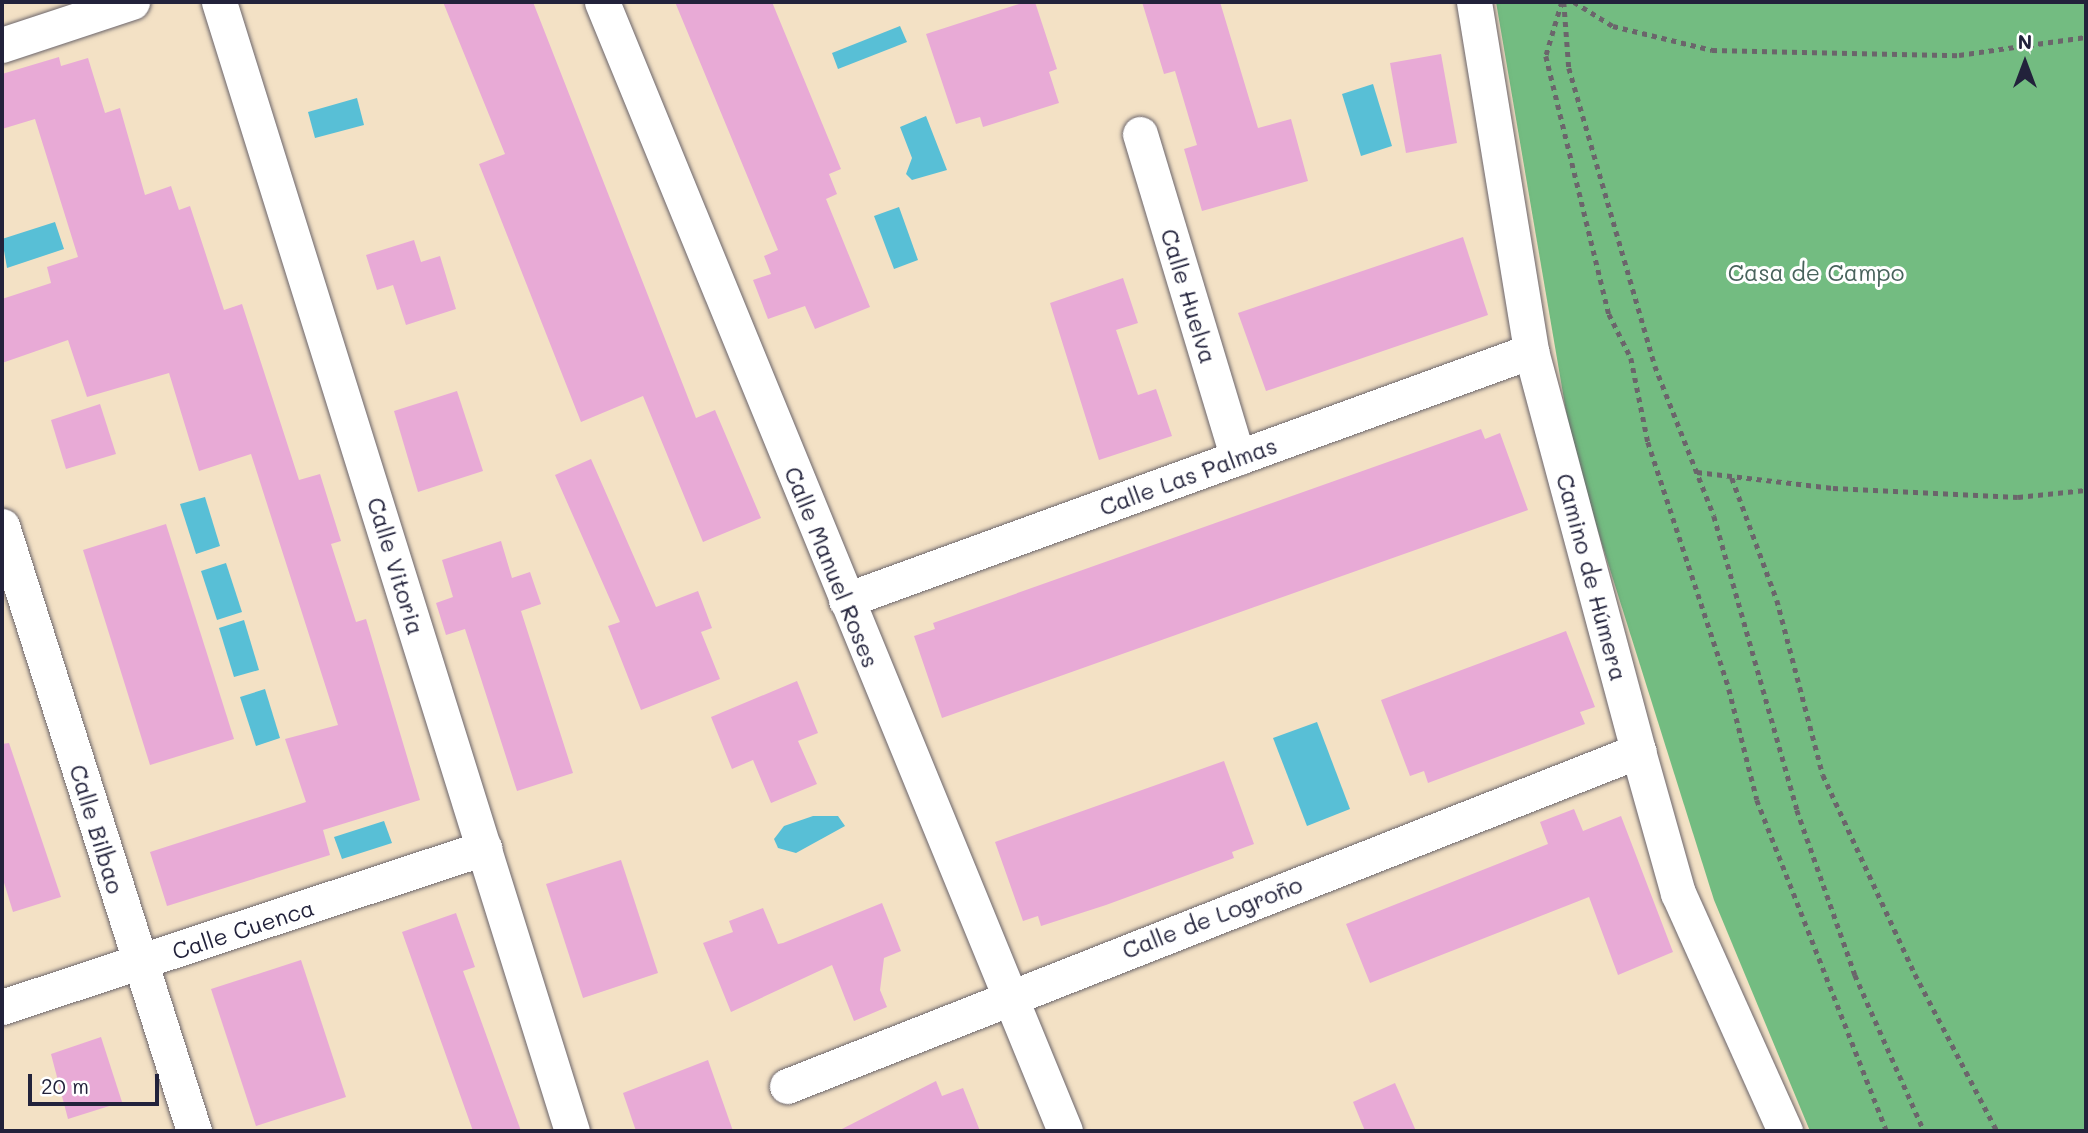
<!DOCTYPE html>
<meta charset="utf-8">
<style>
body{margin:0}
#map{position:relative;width:2088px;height:1133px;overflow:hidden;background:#f3e1c5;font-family:Mali,sans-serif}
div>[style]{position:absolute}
.forest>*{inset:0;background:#73bc81}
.water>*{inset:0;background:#58bfd6}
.building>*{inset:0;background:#e8aad6}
.path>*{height:4.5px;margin-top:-2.25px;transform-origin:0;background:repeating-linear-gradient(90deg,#6b656b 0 5px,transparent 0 10px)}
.roads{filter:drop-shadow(0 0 2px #6b656b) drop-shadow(0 0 2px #6b656b)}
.minor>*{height:35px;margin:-17.5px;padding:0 17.5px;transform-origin:17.5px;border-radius:17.5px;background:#fff}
span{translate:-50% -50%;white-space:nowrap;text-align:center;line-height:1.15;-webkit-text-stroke:6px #fff;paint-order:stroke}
.park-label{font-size:23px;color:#48635c}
.street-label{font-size:23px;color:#22223b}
.frame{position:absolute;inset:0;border:4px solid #22223b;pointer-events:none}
.north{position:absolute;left:1990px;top:28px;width:70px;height:70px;-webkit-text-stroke:5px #fff;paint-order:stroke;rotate:0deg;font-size:19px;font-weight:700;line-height:28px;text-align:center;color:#22223b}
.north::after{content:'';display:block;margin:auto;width:24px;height:32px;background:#22223b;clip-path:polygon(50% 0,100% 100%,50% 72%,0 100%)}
.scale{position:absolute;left:28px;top:1074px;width:131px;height:32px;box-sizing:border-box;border:4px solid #22223b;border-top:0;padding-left:9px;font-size:21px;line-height:24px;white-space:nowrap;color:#22223b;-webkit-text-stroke:5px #fff;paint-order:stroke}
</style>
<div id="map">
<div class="forest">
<div style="clip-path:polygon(1496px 2px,2086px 2px,2086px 1131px,1810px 1131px,1714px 900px,1573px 452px)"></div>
</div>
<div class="water">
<div style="clip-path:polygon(900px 26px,907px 42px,838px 69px,832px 53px)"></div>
<div style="clip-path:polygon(1373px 84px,1392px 146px,1361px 156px,1342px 94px)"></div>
<div style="clip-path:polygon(357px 98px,364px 125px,315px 138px,308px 112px)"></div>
<div style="clip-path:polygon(926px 116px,947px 170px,912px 180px,906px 174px,912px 158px,900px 127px)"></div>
<div style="clip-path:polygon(899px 207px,918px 260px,894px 269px,874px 216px)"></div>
<div style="clip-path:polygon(55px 222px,64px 249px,7px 268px,2px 239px)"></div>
<div style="clip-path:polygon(205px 497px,220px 546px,196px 554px,180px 504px)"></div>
<div style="clip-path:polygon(226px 563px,242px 612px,217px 620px,201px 571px)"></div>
<div style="clip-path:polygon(244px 620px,259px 670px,234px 677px,219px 628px)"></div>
<div style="clip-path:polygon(265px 689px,280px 738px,256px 746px,240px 697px)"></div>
<div style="clip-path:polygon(1317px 722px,1350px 809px,1307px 826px,1273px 738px)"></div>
<div style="clip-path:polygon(813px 816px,838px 816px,845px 826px,796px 853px,778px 848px,774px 839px,784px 826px)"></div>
<div style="clip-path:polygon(384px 821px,392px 843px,342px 859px,334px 837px)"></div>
</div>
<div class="building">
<div style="clip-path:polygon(443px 2px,533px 2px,696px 418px,715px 410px,761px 518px,703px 542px,643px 396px,581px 422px,479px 164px,505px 154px)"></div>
<div style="clip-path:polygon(675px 2px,772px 2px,841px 169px,829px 174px,837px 194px,826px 199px,870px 307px,815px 329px,805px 306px,768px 319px,753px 280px,771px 274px,764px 256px,778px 250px)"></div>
<div style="clip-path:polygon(1025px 2px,1035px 2px,1057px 69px,1049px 72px,1059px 103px,983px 127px,980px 117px,956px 124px,926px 34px)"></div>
<div style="clip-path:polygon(1142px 2px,1220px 2px,1258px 128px,1291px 119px,1308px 181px,1202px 211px,1184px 149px,1197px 145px,1175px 71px,1164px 74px)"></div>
<div style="clip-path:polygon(1441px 54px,1457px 143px,1406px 153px,1390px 63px)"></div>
<div style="clip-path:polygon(59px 57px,61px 66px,88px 58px,105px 113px,120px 108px,145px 195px,171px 186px,179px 210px,190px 206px,224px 310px,242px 304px,299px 480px,320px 474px,341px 541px,331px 544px,356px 622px,366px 619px,420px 800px,323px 830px,330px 855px,167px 906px,150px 852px,306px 802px,285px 739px,338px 725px,251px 454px,199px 471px,169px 373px,87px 397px,68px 340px,2px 363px,2px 299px,51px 283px,47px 267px,78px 257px,35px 119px,2px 129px,2px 74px)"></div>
<div style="clip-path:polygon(1463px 237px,1488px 315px,1266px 391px,1238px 313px)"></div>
<div style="clip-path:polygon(414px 240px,421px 262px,440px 256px,456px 309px,406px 325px,393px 285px,377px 290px,366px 255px)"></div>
<div style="clip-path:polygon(1123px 278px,1138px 323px,1116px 330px,1138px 395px,1156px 389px,1172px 436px,1099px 460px,1050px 303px)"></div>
<div style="clip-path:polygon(457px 391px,483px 471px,418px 492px,394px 411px)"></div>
<div style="clip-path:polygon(100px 404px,116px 454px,66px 469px,51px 420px)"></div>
<div style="clip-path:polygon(1481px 429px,1485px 439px,1500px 433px,1528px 510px,942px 718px,914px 636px,935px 629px,933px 623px)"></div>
<div style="clip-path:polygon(591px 459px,656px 607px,698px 591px,712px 628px,701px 632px,720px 679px,641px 710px,608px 626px,620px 622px,555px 475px)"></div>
<div style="clip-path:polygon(166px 524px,234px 739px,150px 765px,83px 550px)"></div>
<div style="clip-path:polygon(501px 541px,512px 578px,530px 572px,541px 604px,521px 611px,573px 773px,517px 791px,465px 629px,446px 635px,436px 603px,453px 597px,442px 560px)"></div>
<div style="clip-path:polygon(1566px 631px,1595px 707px,1580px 712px,1585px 724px,1428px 783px,1424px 771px,1410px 776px,1381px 700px)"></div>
<div style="clip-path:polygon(797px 681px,818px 733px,798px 741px,817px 784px,771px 803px,753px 760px,732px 769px,711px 717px)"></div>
<div style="clip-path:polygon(9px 743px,61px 897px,13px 912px,2px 876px,2px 744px)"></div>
<div style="clip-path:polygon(1224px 761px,1254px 844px,1232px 852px,1234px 858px,1106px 905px,1041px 926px,1038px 916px,1023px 921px,995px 842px)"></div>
<div style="clip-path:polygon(1574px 809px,1583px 831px,1621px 816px,1673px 952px,1618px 975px,1589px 897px,1370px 983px,1346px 924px,1548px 844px,1540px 822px)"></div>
<div style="clip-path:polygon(621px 860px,658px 973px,583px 998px,546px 884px)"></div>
<div style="clip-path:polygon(882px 903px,901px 951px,884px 958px,880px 990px,887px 1007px,854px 1021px,832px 965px,731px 1012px,703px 943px,733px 932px,729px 921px,763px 908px,778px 944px,783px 943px)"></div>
<div style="clip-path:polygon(456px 913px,475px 967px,463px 971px,521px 1131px,473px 1131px,402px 932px)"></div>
<div style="clip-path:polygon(301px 960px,346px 1097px,256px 1126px,211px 989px)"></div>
<div style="clip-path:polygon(101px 1037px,122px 1102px,68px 1119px,51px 1054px)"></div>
<div style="clip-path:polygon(708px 1060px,733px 1131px,636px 1131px,623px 1093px)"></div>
<div style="clip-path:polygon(936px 1081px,942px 1096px,963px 1088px,980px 1131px,838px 1131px)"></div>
<div style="clip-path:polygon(1395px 1083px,1416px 1131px,1365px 1131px,1353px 1102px)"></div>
</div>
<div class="path">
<div style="left:1562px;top:2px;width:56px;rotate:106.5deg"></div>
<div style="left:1546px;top:56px;width:266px;rotate:76.3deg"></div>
<div style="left:1609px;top:314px;width:49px;rotate:63.4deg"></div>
<div style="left:1631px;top:358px;width:86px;rotate:78.6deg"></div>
<div style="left:1648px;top:442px;width:260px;rotate:71.8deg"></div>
<div style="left:1729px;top:689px;width:114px;rotate:75.8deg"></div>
<div style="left:1757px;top:800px;width:356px;rotate:68.6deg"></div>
<div style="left:1564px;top:2px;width:66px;rotate:85.7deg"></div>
<div style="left:1569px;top:68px;width:310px;rotate:73.9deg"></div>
<div style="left:1655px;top:366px;width:161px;rotate:68.5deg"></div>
<div style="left:1714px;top:516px;width:305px;rotate:74.2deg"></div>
<div style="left:1797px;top:810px;width:175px;rotate:70.6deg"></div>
<div style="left:1855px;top:975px;width:171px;rotate:66.1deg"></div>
<div style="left:1574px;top:2px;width:46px;rotate:31.6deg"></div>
<div style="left:1613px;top:26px;width:102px;rotate:13.6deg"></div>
<div style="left:1712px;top:50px;width:247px;rotate:1.2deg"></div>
<div style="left:1959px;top:55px;width:128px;rotate:-8.1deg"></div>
<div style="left:1697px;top:472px;width:137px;rotate:6.7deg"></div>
<div style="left:1833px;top:488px;width:185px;rotate:2.8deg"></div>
<div style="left:2018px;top:497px;width:68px;rotate:-5.9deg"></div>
<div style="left:1732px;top:478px;width:130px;rotate:69.8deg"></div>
<div style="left:1777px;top:600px;width:181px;rotate:75.3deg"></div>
<div style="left:1823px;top:775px;width:219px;rotate:65.2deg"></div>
<div style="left:1915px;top:974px;width:177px;rotate:62.4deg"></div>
</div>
<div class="roads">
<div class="minor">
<div style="left:219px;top:2px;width:1183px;rotate:72.64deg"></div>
<div style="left:602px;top:2px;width:1220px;rotate:67.7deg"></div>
<div style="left:1474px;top:2px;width:354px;rotate:80.7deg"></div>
<div style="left:1531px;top:351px;width:414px;rotate:75deg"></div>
<div style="left:1638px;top:751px;width:148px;rotate:74.3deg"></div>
<div style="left:1678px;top:893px;width:261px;rotate:65.8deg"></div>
<div style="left:2px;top:45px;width:137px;rotate:-18.3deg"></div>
<div style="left:1140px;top:134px;width:338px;rotate:73.2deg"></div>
<div style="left:2px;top:526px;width:635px;rotate:72.39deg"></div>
<div style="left:846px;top:600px;width:729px;rotate:-19.98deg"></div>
<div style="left:2px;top:1007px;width:508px;rotate:-18.26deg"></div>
<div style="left:787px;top:1086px;width:915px;rotate:-21.49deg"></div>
</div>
</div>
<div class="park-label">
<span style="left:1816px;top:272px">Casa de Campo</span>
</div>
<div class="street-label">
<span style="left:1189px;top:296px;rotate:73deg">Calle Huelva</span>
<span style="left:1188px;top:476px;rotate:-20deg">Calle Las Palmas</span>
<span style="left:396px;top:566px;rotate:73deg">Calle Vitoria</span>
<span style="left:832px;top:567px;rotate:68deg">Calle Manuel Roses</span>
<span style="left:1592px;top:577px;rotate:75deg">Camino de Húmera</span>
<span style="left:97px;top:829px;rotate:73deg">Calle Bilbao</span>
<span style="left:1212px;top:917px;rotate:-21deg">Calle de Logroño</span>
<span style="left:243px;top:929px;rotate:-18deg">Calle Cuenca</span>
</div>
<div class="frame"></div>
<div class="north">N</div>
<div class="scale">20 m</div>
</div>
